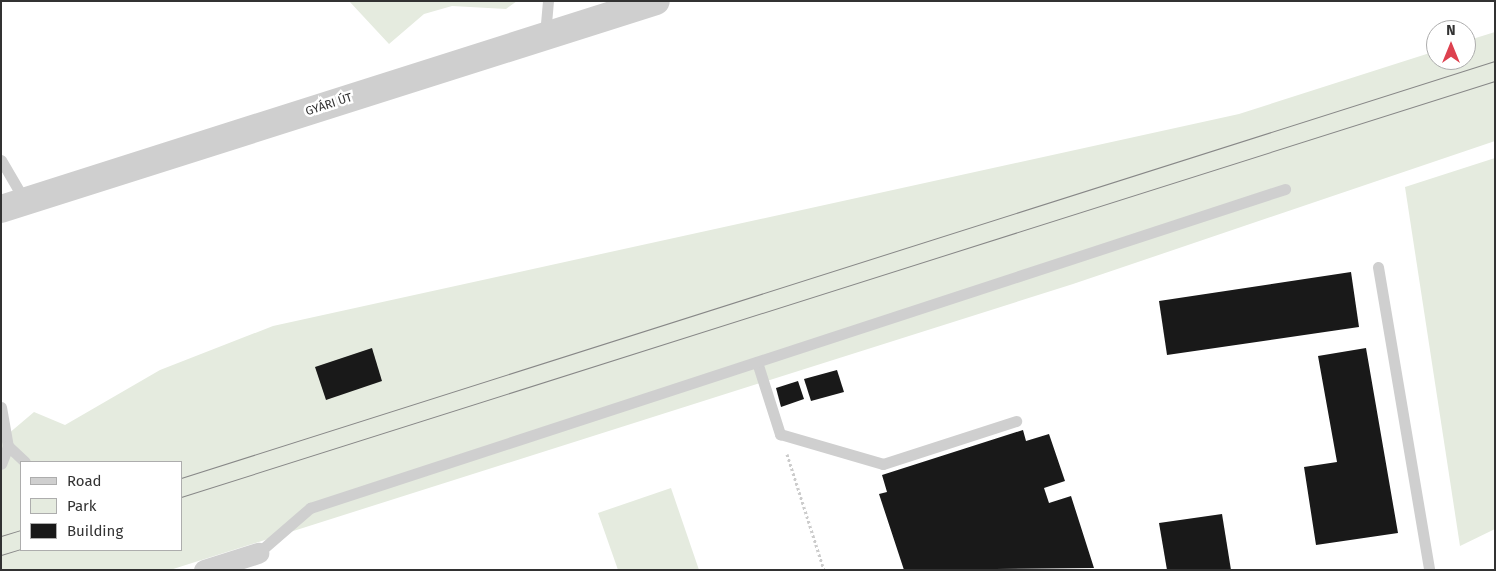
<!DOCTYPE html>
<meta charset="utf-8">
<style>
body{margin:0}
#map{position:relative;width:1496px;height:571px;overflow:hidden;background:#fff;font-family:"Fira Sans",sans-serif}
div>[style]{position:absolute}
.green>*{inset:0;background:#e5ebdf}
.building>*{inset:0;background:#191919}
.path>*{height:3px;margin-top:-1.5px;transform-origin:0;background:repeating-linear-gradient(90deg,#ccc 0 2.5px,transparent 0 5px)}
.service>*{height:11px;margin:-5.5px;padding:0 5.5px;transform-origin:5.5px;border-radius:5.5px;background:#cfcfcf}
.minor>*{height:21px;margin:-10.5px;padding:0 10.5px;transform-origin:10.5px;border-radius:10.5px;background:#cfcfcf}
.tertiary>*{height:28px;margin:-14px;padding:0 14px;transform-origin:14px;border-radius:14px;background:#cfcfcf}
.tram>*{height:1px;margin:-0.5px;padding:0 0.5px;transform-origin:0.5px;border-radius:0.5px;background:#878787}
span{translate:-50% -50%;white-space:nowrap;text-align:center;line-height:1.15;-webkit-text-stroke:5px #fff;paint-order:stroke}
.street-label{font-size:12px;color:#323232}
.frame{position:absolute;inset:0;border:2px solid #323232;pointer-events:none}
.legend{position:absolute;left:20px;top:461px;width:162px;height:90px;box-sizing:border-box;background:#fff;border:1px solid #adadad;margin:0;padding:6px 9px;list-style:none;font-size:15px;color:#323232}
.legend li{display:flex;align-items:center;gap:10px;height:25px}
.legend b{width:25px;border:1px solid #adadad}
.north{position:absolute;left:1426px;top:20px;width:50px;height:50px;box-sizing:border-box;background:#fff;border:1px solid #adadad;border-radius:50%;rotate:0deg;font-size:14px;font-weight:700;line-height:20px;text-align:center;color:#323232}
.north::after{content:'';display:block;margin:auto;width:18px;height:22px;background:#dd414f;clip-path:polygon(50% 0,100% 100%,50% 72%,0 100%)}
</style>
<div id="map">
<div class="green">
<div style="clip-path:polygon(349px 1px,517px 1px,506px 9px,452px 6px,424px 14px,389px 44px)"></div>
<div style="clip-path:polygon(evenodd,1495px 32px,1495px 141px,1073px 284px,170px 570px,1px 570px,1px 440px,34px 412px,65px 425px,160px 370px,273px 326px,1239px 114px,1436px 51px,1436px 60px,1466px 60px,1466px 41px,1495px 32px,21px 462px,181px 462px,181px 550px,21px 550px,21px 462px)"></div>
<div style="clip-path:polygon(1495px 158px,1495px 529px,1460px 546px,1405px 187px)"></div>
<div style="clip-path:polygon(671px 488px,699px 570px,618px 570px,598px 513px)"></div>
</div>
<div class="building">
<div style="clip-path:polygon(1351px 272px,1359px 327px,1167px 355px,1159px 301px)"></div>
<div style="clip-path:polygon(372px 348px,382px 381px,326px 400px,315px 367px)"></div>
<div style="clip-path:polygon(1366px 348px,1398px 533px,1316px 545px,1304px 467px,1337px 462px,1318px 356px)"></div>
<div style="clip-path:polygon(837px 370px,844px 392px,811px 401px,804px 379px)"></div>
<div style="clip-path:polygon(798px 381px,804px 399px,781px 407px,776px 388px)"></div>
<div style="clip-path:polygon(1023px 430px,1026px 441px,1049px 434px,1065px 481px,1044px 488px,1049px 503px,1071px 496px,1094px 568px,904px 570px,879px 494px,887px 492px,882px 475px)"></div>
<div style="clip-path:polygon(1222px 514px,1231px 570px,1167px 570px,1159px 523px)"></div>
</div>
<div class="path">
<div style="left:787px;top:454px;width:122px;rotate:72.3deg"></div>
</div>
<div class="service">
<div style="left:545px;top:35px;width:34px;rotate:-85deg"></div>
<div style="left:1px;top:160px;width:48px;rotate:59.7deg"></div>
<div style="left:1378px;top:267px;width:307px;rotate:80.4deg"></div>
<div style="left:757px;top:362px;width:76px;rotate:72.3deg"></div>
<div style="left:780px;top:434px;width:107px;rotate:16.2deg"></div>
<div style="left:883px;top:464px;width:140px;rotate:-17.9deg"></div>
<div style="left:1px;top:407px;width:40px;rotate:80deg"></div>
<div style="left:8px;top:446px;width:19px;rotate:111deg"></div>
<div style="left:8px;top:446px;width:23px;rotate:43deg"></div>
<div style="left:258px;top:553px;width:69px;rotate:-40.9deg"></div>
<div style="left:310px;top:508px;width:1026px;rotate:-18.12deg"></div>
</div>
<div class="minor">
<div style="left:204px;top:570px;width:57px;rotate:-17.5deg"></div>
</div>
<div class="tertiary">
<div style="left:1px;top:209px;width:687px;rotate:-17.62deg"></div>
</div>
<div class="tram">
<div style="left:181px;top:478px;width:1379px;rotate:-17.61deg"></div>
<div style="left:181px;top:497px;width:1378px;rotate:-17.57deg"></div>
<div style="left:1px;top:536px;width:21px;rotate:-17deg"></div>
<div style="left:1px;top:555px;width:21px;rotate:-17deg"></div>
</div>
<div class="street-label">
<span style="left:329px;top:105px;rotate:-18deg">GYÁRI ÚT</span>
</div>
<div class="frame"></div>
<ul class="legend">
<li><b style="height:6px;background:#cfcfcf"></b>Road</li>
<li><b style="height:14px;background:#e5ebdf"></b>Park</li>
<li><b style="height:14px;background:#191919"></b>Building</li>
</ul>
<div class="north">N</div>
</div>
